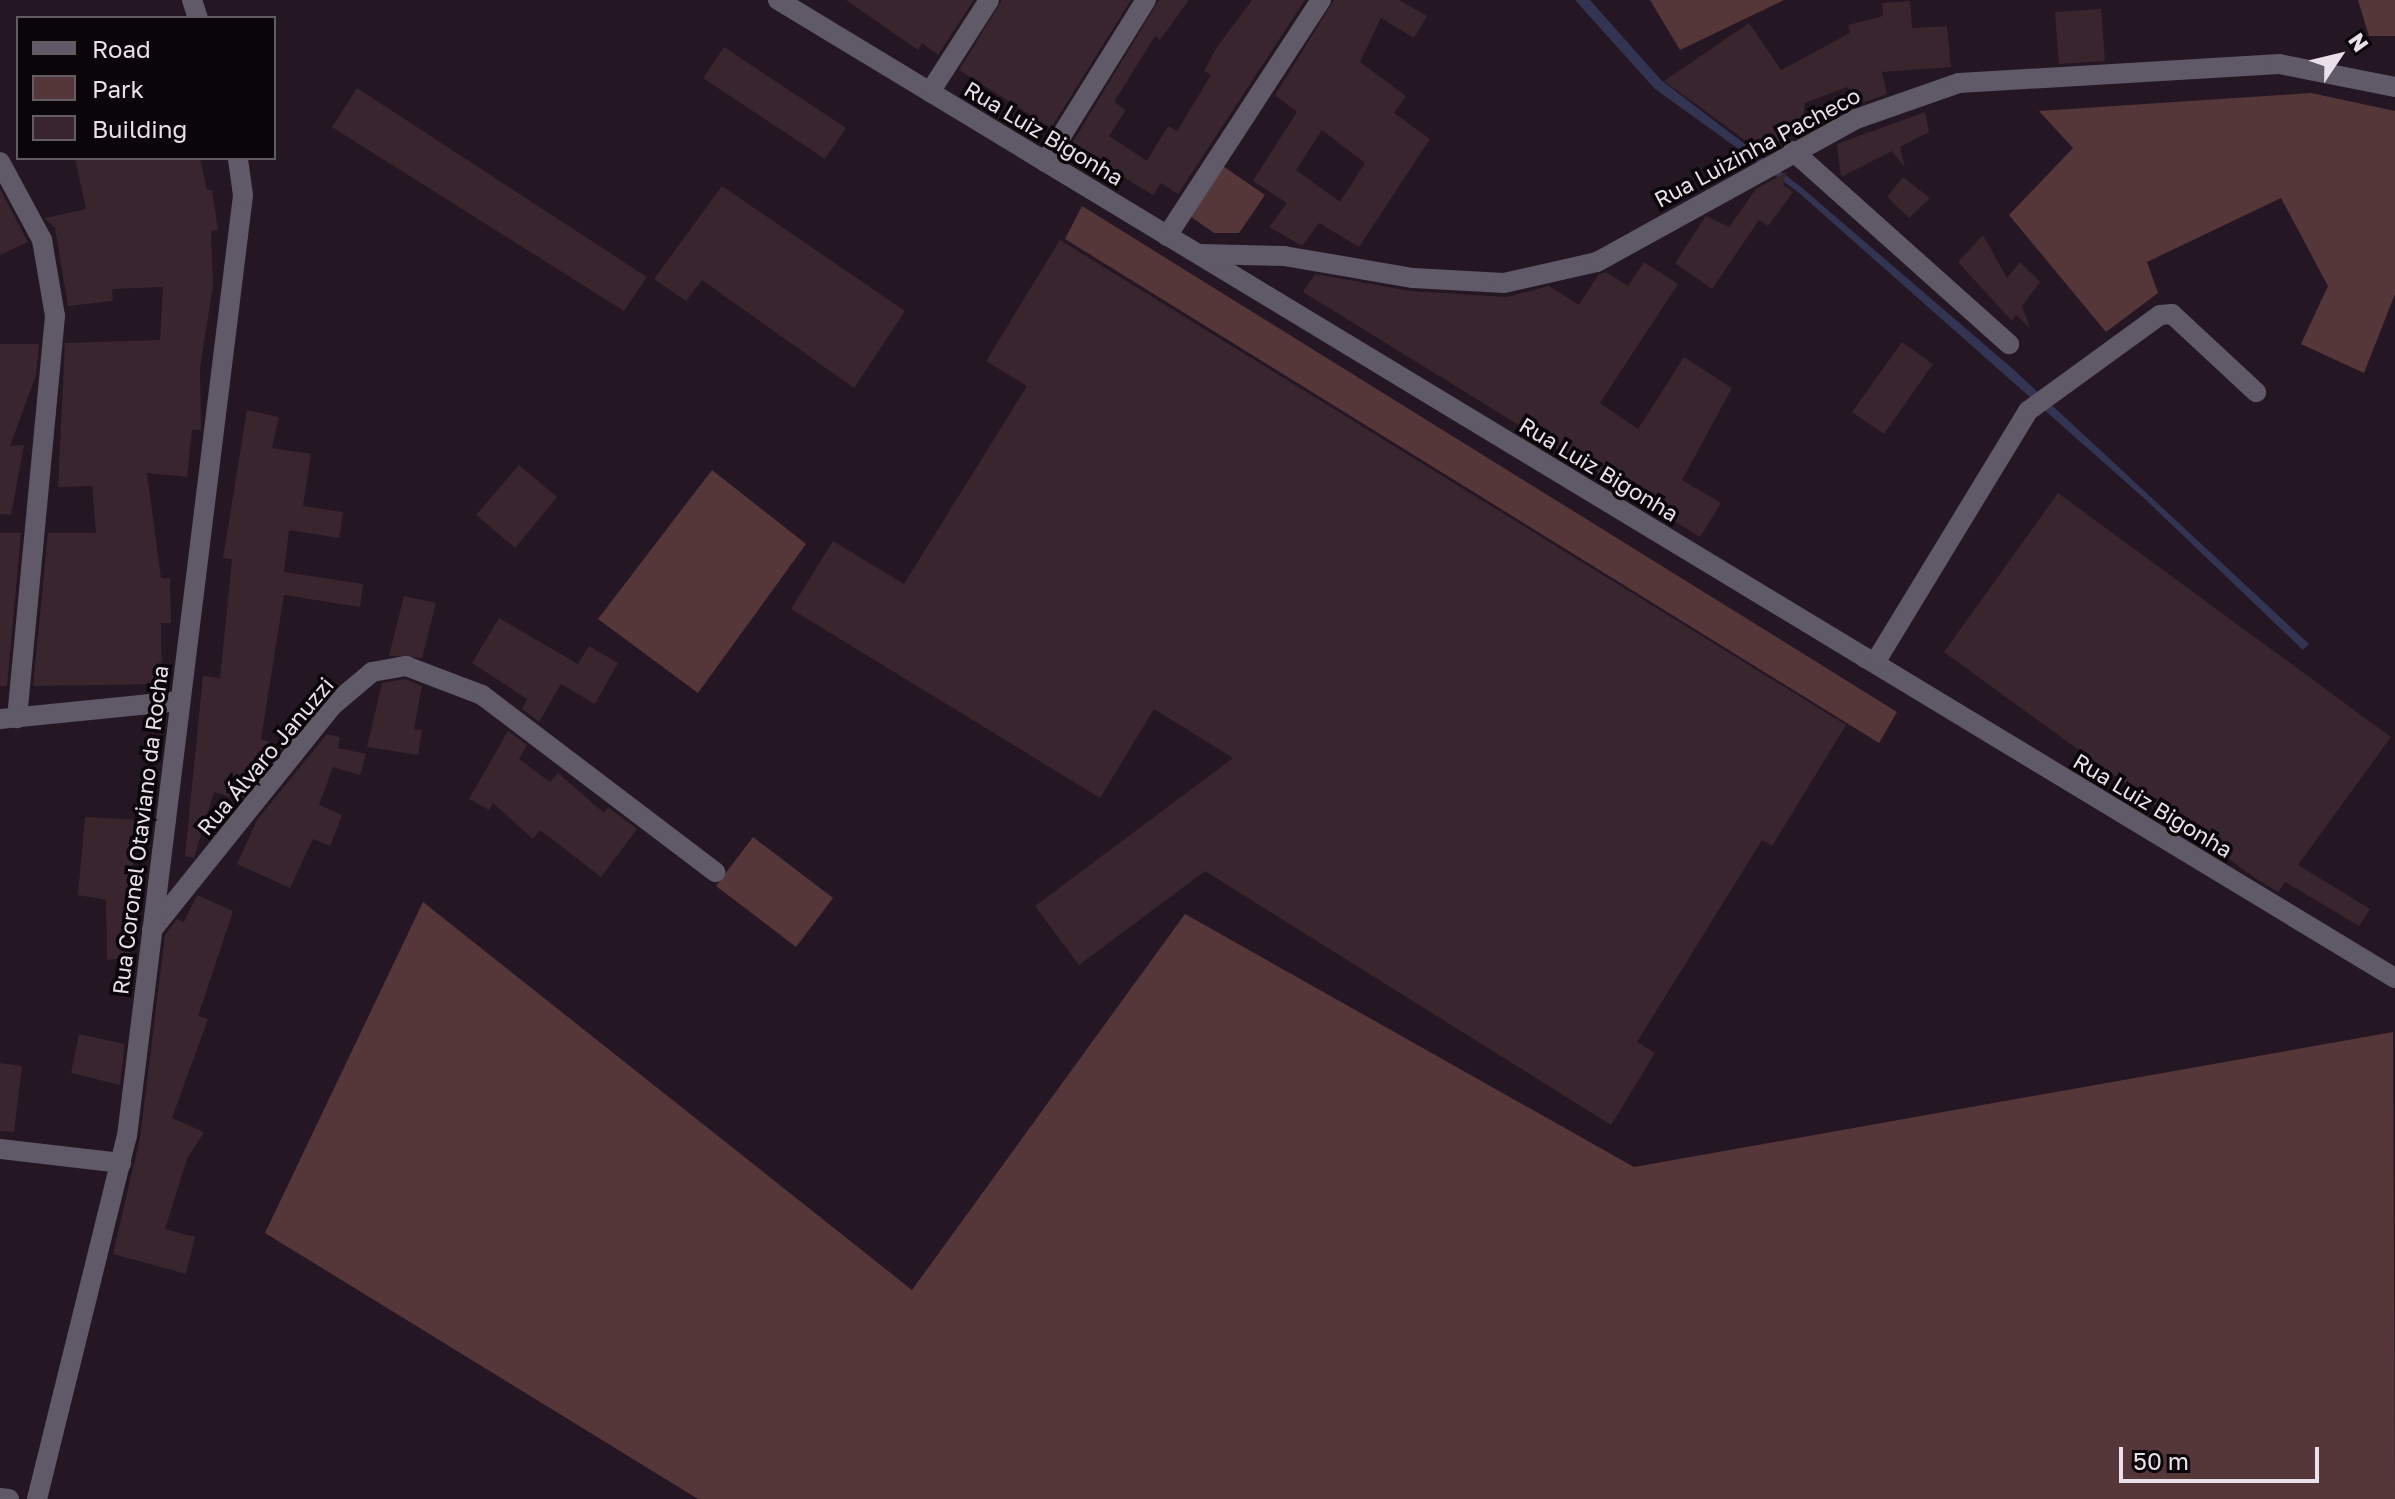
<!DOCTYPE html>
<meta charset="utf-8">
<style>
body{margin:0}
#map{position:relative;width:2395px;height:1499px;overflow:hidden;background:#241623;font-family:"Golos Text",sans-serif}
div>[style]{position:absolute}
.green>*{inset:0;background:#553739}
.water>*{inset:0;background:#333452}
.building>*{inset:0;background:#39252d}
.minor>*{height:20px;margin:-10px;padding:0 10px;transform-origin:10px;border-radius:10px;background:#605967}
span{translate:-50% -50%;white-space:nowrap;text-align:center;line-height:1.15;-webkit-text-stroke:7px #090509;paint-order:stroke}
.street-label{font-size:22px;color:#eae0e9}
.legend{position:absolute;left:16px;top:16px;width:260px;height:144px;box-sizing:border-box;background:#090509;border:2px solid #635d63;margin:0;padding:10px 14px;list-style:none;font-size:24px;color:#eae0e9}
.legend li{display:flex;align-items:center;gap:16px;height:40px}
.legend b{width:40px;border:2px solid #635d63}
.north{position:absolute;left:2299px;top:16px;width:80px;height:80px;-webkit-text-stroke:6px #090509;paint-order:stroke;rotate:55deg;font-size:22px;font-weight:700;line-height:32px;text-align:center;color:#eae0e9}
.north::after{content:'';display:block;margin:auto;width:28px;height:36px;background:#eae0e9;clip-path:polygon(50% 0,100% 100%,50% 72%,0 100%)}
.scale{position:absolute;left:2119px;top:1447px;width:200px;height:36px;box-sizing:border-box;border:4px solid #eae0e9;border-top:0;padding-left:10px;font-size:24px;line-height:28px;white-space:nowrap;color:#eae0e9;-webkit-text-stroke:6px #090509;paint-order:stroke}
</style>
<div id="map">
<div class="green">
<div style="clip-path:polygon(1650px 0,1784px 0,1680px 50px)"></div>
<div style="clip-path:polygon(2358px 0,2395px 0,2395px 36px,2369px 36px)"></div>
<div style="clip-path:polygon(2311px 93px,2395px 111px,2395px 294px,2364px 373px,2301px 344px,2328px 286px,2281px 198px,2147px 262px,2158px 293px,2106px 332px,2009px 215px,2073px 148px,2039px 111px)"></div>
<div style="clip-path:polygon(1220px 164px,1265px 195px,1239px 233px,1214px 233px,1187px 214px)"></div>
<div style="clip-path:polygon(1082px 206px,1897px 712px,1879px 743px,1065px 239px)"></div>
<div style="clip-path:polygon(712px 470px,806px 544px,698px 693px,598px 619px)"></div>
<div style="clip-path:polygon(753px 837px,833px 898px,796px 947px,716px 886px)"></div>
<div style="clip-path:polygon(423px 902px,912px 1290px,1185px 914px,1634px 1167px,2393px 1032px,2395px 1499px,698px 1499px,265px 1233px)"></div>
</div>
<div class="water">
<div style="clip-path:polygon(1575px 0,1590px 0,1661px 80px,1801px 187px,2013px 369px,2309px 644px,2303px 650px,2146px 500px,1798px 192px,1655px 89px)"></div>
</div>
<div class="building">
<div style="clip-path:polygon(846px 0,974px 0,938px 55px,922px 43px,918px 50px)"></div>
<div style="clip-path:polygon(1002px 0,1131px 0,1051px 128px,959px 70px)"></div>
<div style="clip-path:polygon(1159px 0,1189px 0,1160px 40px,1155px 36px,1114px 102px,1126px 110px,1109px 136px,1147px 161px,1168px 126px,1177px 131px,1211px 75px,1204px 71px,1217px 47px,1252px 0,1305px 0,1178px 194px,1161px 183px,1153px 195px,1071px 145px)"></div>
<div style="clip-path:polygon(evenodd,1334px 0,1399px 0,1427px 16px,1414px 38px,1381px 18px,1360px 62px,1406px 96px,1394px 113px,1430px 139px,1359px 247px,1319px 223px,1302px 246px,1269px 227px,1287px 203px,1253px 181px,1297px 112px,1275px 95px,1334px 0,1322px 130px,1365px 163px,1340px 202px,1296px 170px,1322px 130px)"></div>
<div style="clip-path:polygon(1910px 1px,1912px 28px,1947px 26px,1951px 67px,1882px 72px,1887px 94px,1859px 104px,1847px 87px,1805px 103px,1802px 127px,1761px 152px,1664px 81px,1749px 23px,1781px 70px,1850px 33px,1848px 25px,1883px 16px,1882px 3px)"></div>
<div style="clip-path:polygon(2101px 9px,2105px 61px,2059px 64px,2055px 12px)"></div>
<div style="clip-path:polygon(724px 47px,846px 128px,825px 159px,703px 78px)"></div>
<div style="clip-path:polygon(357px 88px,647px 277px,624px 311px,332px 127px)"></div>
<div style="clip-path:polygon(1925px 112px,1929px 132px,1900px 147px,1905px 168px,1892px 151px,1841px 177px,1837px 144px)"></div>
<div style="clip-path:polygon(75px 158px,200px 158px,207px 190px,212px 190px,218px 230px,211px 231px,213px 285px,200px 368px,201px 430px,192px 430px,187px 477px,147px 473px,161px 578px,170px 578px,171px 623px,161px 623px,162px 684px,33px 686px,48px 533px,96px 533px,92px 486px,58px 487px,65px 343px,160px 340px,163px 287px,112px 289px,113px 301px,68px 306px,55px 228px,45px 218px,86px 209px)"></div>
<div style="clip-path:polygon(1787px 172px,1783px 185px,1793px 192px,1768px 226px,1759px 220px,1712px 289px,1675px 263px,1706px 216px,1729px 227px,1756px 189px)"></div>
<div style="clip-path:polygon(1903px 177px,1930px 198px,1909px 218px,1887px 197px)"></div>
<div style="clip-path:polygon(722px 186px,905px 311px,854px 388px,702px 280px,686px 301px,654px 279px)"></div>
<div style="clip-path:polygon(0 189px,28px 242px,0 255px)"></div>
<div style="clip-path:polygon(1983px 235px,2007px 278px,2020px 262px,2040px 282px,2022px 306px,2030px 328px,2016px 315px,2012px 321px,1958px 262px)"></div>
<div style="clip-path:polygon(1060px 240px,1846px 725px,1772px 846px,1762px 840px,1637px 1042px,1655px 1053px,1611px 1125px,1205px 871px,1079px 965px,1035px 906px,1233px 758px,1154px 709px,1100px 798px,791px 609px,833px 541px,904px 584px,1027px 386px,986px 361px)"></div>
<div style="clip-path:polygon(1644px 262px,1678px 284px,1600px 403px,1638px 429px,1684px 357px,1732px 388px,1682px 480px,1721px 503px,1700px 537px,1303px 292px,1315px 274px,1411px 291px,1507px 297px,1549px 286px,1579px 305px,1598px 275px,1606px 272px,1628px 286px)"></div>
<div style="clip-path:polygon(1902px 342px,1933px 364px,1884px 434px,1852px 412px)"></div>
<div style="clip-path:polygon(0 344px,39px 344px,36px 375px,10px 446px,24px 445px,11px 515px,0 514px)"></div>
<div style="clip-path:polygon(247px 410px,279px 417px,272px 448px,311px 454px,303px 506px,343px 512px,339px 538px,289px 530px,284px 572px,363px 584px,360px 607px,284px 595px,261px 739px,283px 747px,240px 800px,214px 792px,194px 858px,185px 856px,203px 676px,220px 678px,232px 559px,223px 558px)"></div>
<div style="clip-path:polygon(519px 465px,557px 497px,515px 548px,476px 515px)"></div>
<div style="clip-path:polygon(2058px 493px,2391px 737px,2298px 865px,2370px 909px,2359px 926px,2285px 882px,2278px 892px,2255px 878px,1944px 652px)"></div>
<div style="clip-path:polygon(0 533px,21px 533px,7px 686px,0 686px)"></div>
<div style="clip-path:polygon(404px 596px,436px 603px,422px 658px,389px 656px)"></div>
<div style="clip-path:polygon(499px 618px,578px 664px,589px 646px,618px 663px,595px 704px,561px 684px,539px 722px,522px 709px,527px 699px,472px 663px)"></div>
<div style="clip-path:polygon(405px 679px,422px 686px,414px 729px,422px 730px,418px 755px,367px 747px,382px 683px)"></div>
<div style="clip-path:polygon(508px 731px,527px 745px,519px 759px,550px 782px,558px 773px,604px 813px,608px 807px,637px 829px,601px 877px,540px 830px,533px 839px,493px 803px,489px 810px,469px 799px)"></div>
<div style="clip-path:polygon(327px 734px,340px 737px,338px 748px,366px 754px,360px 775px,333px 767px,319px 805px,342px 815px,330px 846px,313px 839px,290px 888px,237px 864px,257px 820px)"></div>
<div style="clip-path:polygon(85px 817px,140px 820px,124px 919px,130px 918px,130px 957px,107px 960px,106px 900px,78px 895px)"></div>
<div style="clip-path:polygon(197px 895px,233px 911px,198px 1016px,208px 1019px,172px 1118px,204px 1132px,187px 1159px,165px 1229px,195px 1237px,186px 1274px,113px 1254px,140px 1138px,165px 935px,177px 919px,184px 922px)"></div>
<div style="clip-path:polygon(79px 1034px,125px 1044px,120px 1085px,71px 1073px)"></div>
<div style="clip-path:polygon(0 1063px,22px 1066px,14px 1132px,0 1131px)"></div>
</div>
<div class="minor">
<div style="left:192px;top:0;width:19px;rotate:72deg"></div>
<div style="left:778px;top:0;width:1890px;rotate:31.17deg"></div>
<div style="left:930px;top:92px;width:109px;rotate:-57.3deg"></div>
<div style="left:1793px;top:151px;width:290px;rotate:41.8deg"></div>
<div style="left:0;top:162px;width:89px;rotate:61.7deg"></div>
<div style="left:42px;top:240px;width:77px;rotate:80.3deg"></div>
<div style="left:55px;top:316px;width:404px;rotate:95.4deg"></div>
<div style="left:1045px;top:162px;width:191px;rotate:-58.1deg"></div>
<div style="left:1167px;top:236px;width:282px;rotate:-56.9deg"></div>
<div style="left:1201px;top:254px;width:83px;rotate:1.4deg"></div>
<div style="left:1284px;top:256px;width:131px;rotate:9.7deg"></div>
<div style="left:1413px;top:278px;width:91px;rotate:3.1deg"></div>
<div style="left:1504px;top:283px;width:95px;rotate:-12.7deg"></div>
<div style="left:1597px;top:262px;width:296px;rotate:-28.9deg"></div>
<div style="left:1856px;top:119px;width:109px;rotate:-19.3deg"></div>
<div style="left:1959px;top:83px;width:321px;rotate:-3.4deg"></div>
<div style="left:2279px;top:64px;width:118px;rotate:11.2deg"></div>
<div style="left:1865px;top:658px;width:11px;rotate:15deg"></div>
<div style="left:1876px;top:661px;width:293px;rotate:-58.7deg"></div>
<div style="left:2028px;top:411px;width:163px;rotate:-36deg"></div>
<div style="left:2160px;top:315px;width:12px;rotate:-5deg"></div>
<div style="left:2172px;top:314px;width:115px;rotate:42.9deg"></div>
<div style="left:0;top:719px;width:181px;rotate:-5.7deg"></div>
<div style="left:152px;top:930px;width:289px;rotate:-51.2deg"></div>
<div style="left:333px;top:705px;width:51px;rotate:-40.2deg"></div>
<div style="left:372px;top:672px;width:35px;rotate:-10deg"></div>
<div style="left:406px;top:666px;width:81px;rotate:20.9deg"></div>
<div style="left:482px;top:695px;width:293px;rotate:37.2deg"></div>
<div style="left:0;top:1149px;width:122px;rotate:6.6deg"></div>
<div style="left:0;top:1498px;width:9px;rotate:6deg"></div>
<div style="left:37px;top:1499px;width:374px;rotate:-76.1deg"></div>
<div style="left:127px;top:1136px;width:948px;rotate:-82.97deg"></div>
<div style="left:243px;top:195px;width:37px;rotate:-98deg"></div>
</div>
<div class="street-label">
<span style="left:1044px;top:133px;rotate:31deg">Rua Luiz Bigonha</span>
<span style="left:1757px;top:147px;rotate:-28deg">Rua Luizinha Pacheco</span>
<span style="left:1599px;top:469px;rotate:31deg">Rua Luiz Bigonha</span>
<span style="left:265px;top:756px;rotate:-50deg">Rua Álvaro Januzzi</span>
<span style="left:2153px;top:805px;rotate:31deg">Rua Luiz Bigonha</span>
<span style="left:140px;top:830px;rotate:-83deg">Rua Coronel Otaviano da Rocha</span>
</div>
<ul class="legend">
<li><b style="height:10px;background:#605967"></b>Road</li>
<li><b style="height:22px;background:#553739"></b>Park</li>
<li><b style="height:22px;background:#39252d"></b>Building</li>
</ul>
<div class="north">N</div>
<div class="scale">50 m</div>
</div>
